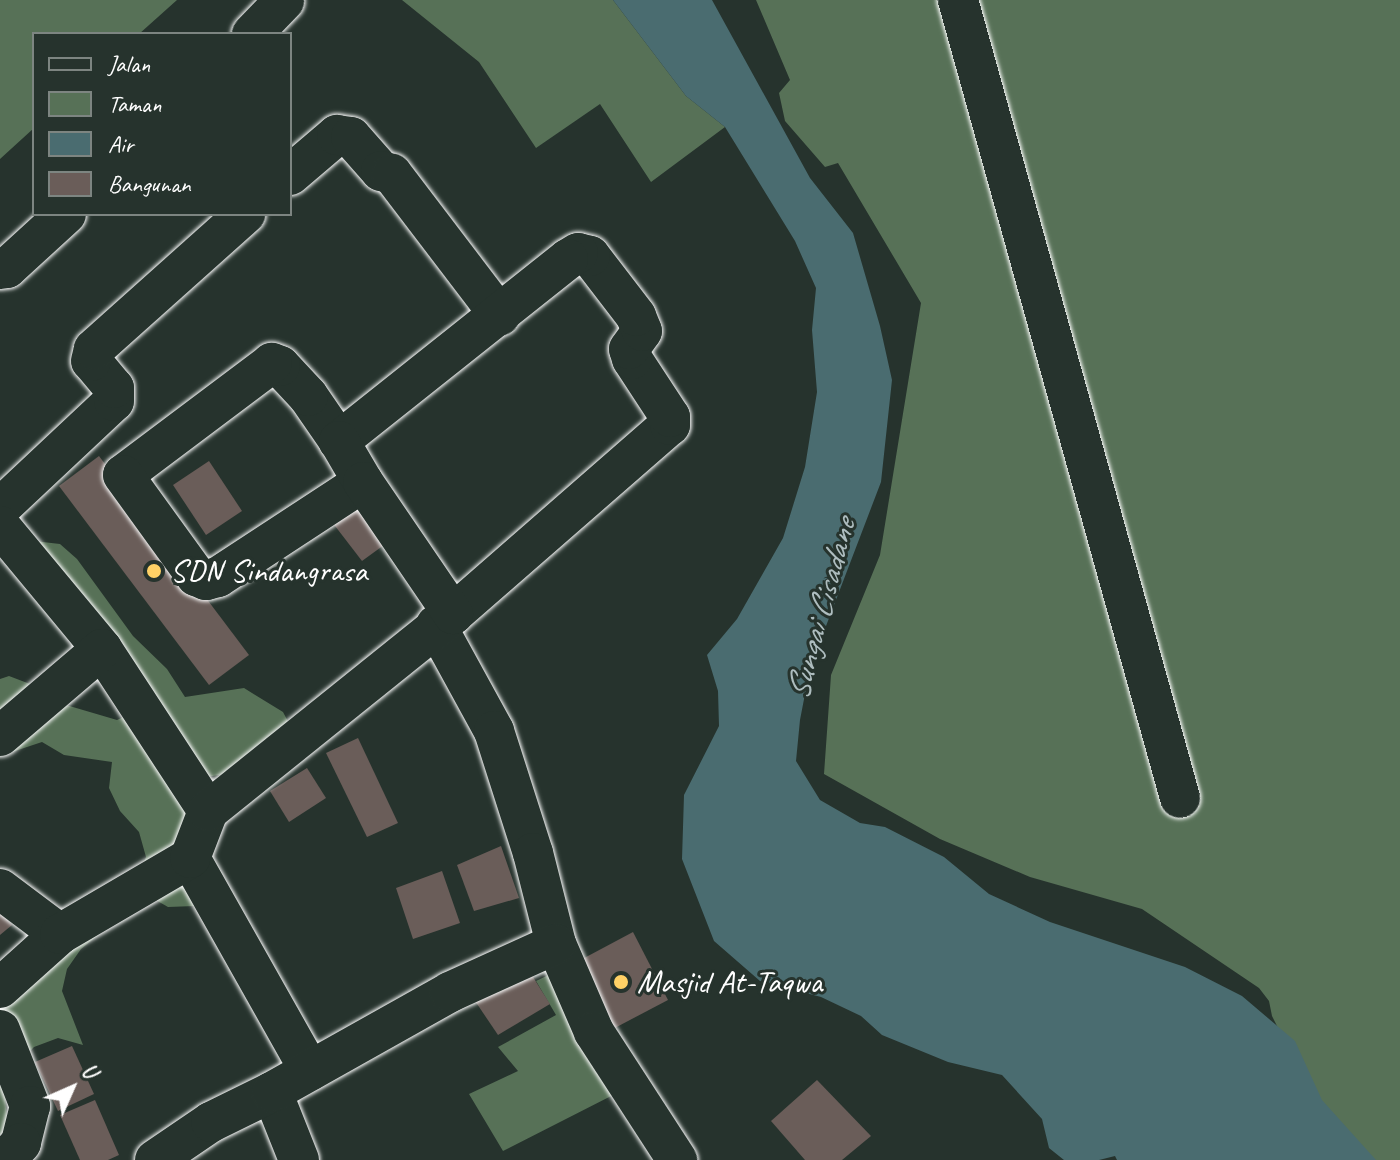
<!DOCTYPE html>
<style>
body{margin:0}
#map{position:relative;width:1400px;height:1160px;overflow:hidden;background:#26332d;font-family:Caveat,sans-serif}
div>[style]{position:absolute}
.green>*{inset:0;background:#577157}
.water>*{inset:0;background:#4a6c70}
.building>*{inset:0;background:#6a5d59}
.roads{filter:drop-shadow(0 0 2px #fff) drop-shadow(0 0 2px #fff)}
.minor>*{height:40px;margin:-20px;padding:0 20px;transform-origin:20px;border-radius:20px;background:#26332d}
.dots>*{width:22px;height:22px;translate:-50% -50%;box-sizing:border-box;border:4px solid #26332d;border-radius:50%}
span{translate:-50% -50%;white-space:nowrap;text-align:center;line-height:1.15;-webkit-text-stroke:6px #26332d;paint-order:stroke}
.poi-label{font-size:32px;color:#fff}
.left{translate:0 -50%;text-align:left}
.water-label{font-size:34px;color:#aebdbf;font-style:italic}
.legend{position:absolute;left:32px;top:32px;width:260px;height:184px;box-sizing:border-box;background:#26332d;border:2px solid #7d8581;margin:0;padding:10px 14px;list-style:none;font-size:24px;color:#fff}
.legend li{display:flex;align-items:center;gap:16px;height:40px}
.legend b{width:40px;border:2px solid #7d8581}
.north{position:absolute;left:32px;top:1048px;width:80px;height:80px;-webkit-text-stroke:6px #26332d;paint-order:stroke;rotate:45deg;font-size:22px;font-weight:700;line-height:32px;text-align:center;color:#fff}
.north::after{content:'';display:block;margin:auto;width:28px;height:36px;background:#fff;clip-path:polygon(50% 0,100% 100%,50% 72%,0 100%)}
</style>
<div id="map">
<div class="green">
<div style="clip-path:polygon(0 0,177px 0,139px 34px,34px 34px,34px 128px,0 159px)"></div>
<div style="clip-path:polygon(402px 0,613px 0,686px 96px,725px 127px,651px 182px,600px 104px,536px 148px,479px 62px)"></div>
<div style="clip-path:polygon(756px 0,1400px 0,1400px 1160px,1361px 1160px,1306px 1084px,1272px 1016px,1269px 1001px,1259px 988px,1142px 909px,1030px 877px,940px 839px,824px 774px,831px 675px,880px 555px,921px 303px,838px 163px,825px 167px,785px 121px,779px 93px,790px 80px)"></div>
<div style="clip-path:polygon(34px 541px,60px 544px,77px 559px,133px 636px,167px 669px,185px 697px,244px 688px,283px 712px,294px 733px,257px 769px,206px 777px,195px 906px,168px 907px,147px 895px,81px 949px,67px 969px,62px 991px,83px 1045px,58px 1038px,34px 1047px,3px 1080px,8px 1127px,0 1135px,0 993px,136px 881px,146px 857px,139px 832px,120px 811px,109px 788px,112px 762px,64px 755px,42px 742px,0 756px,0 679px,9px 676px,30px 684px,49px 700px,117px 720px,141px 709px)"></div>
<div style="clip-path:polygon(555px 972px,617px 1093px,503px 1151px,469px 1094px,518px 1071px,498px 1047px,556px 1015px,536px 981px)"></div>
</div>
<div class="water">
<div style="clip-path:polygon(613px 0,712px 0,810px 178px,853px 233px,880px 326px,892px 380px,881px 482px,810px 668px,800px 720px,796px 761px,820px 800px,860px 823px,885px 827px,944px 857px,989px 894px,1050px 922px,1185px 967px,1242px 996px,1295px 1041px,1322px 1100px,1376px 1160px,1117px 1160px,1115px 1156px,1099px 1160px,1064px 1160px,1049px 1148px,1042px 1119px,1002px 1075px,948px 1062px,882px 1035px,861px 1016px,821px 997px,760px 981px,714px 941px,682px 859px,684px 795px,719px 726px,718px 691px,707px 655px,737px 619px,783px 538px,805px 467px,817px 392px,812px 330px,816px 288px,795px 241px,725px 127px,686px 96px)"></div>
</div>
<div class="building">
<div style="clip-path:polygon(99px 456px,249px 655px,209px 685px,59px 486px)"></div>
<div style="clip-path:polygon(209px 461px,242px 511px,206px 535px,173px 485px)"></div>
<div style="clip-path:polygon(364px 497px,395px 537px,362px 561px,332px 522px)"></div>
<div style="clip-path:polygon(358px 738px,398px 823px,367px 837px,326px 753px)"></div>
<div style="clip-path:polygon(307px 768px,326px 798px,289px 822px,270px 791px)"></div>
<div style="clip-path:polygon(501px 846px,519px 898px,474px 911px,457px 865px)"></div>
<div style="clip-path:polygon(442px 871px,460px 923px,413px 939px,396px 888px)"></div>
<div style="clip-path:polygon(0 911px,12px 925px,0 935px)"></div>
<div style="clip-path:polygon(633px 932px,668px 1000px,609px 1031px,573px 964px)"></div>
<div style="clip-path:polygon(528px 969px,550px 1004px,498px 1035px,471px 995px)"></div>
<div style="clip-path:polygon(72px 1046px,94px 1094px,58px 1111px,35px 1062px)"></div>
<div style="clip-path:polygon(817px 1080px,871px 1136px,842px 1160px,805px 1160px,771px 1121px)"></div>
<div style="clip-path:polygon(95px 1100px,119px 1155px,108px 1160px,80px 1160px,60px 1115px)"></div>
</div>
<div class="roads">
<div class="minor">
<div style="left:958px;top:0;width:828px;rotate:74.45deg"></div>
<div style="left:252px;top:34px;width:46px;rotate:-45.9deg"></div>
<div style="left:290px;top:175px;width:62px;rotate:-40.4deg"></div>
<div style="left:337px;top:135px;width:14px;rotate:8deg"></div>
<div style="left:351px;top:137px;width:45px;rotate:48.6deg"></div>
<div style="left:381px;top:171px;width:11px;rotate:15deg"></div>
<div style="left:392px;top:174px;width:178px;rotate:52.7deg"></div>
<div style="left:0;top:269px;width:7px;rotate:-8deg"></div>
<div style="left:7px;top:268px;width:80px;rotate:-42.5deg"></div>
<div style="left:339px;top:441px;width:55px;rotate:-124.6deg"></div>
<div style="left:308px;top:396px;width:41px;rotate:-133deg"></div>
<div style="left:280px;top:366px;width:9px;rotate:-159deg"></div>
<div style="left:272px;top:363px;width:186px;rotate:143.1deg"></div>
<div style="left:123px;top:475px;width:125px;rotate:54.1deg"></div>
<div style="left:196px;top:576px;width:11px;rotate:22deg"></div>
<div style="left:206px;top:580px;width:12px;rotate:-14deg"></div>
<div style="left:218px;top:577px;width:173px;rotate:-33.2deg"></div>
<div style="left:0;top:508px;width:156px;rotate:-43.2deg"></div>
<div style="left:114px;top:401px;width:13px;rotate:-90deg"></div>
<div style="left:114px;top:388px;width:35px;rotate:-130deg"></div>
<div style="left:91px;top:361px;width:12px;rotate:-76deg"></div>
<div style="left:94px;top:349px;width:203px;rotate:-41.8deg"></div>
<div style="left:0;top:526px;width:160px;rotate:50.3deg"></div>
<div style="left:102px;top:649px;width:194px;rotate:56.8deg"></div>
<div style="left:436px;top:625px;width:121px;rotate:61.3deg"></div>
<div style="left:494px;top:731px;width:128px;rotate:72.3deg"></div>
<div style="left:533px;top:853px;width:94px;rotate:75.8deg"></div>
<div style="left:556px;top:944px;width:96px;rotate:66.6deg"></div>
<div style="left:594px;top:1032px;width:153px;rotate:57deg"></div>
<div style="left:0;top:736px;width:134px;rotate:-40.5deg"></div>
<div style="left:190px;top:858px;width:244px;rotate:60.6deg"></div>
<div style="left:0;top:889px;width:75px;rotate:36.9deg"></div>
<div style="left:0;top:988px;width:81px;rotate:-42deg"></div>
<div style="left:60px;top:934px;width:151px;rotate:-30.3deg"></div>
<div style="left:190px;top:858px;width:50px;rotate:-69deg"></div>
<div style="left:208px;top:811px;width:314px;rotate:-38.8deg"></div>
<div style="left:453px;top:614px;width:288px;rotate:-41.1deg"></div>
<div style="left:670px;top:425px;width:8px;rotate:-90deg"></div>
<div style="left:670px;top:417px;width:69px;rotate:-123.2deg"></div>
<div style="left:632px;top:359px;width:10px;rotate:-107deg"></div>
<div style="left:629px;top:349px;width:22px;rotate:-54deg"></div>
<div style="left:642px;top:331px;width:16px;rotate:-112deg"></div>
<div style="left:636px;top:316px;width:76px;rotate:-127.5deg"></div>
<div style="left:590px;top:256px;width:12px;rotate:-166deg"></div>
<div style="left:578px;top:253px;width:12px;rotate:149deg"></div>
<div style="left:568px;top:259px;width:293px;rotate:141.5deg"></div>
<div style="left:339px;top:441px;width:48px;rotate:59.7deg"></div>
<div style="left:363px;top:482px;width:160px;rotate:55.7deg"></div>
<div style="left:0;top:1030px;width:82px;rotate:68.5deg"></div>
<div style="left:30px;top:1106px;width:38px;rotate:104deg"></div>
<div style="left:21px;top:1143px;width:23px;rotate:133deg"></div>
<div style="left:272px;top:1092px;width:73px;rotate:68.3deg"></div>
<div style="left:155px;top:1160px;width:68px;rotate:-34.2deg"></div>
<div style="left:211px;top:1122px;width:68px;rotate:-26.2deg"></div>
<div style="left:272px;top:1092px;width:204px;rotate:-29.3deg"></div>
<div style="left:450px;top:992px;width:116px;rotate:-24.4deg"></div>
</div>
</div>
<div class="dots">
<div style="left:154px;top:571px;background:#ffd166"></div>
<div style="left:621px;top:982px;background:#ffd166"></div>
</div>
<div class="poi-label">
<span class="left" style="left:170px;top:571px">SDN Sindangrasa</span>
<span class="left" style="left:637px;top:982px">Masjid At-Taqwa</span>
</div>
<div class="water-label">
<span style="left:820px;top:609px;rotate:-75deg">Sungai Cisadane</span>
</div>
<ul class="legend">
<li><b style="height:10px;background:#26332d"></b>Jalan</li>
<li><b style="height:22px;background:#577157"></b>Taman</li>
<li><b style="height:22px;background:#4a6c70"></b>Air</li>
<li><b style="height:22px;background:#6a5d59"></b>Bangunan</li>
</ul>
<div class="north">U</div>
</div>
